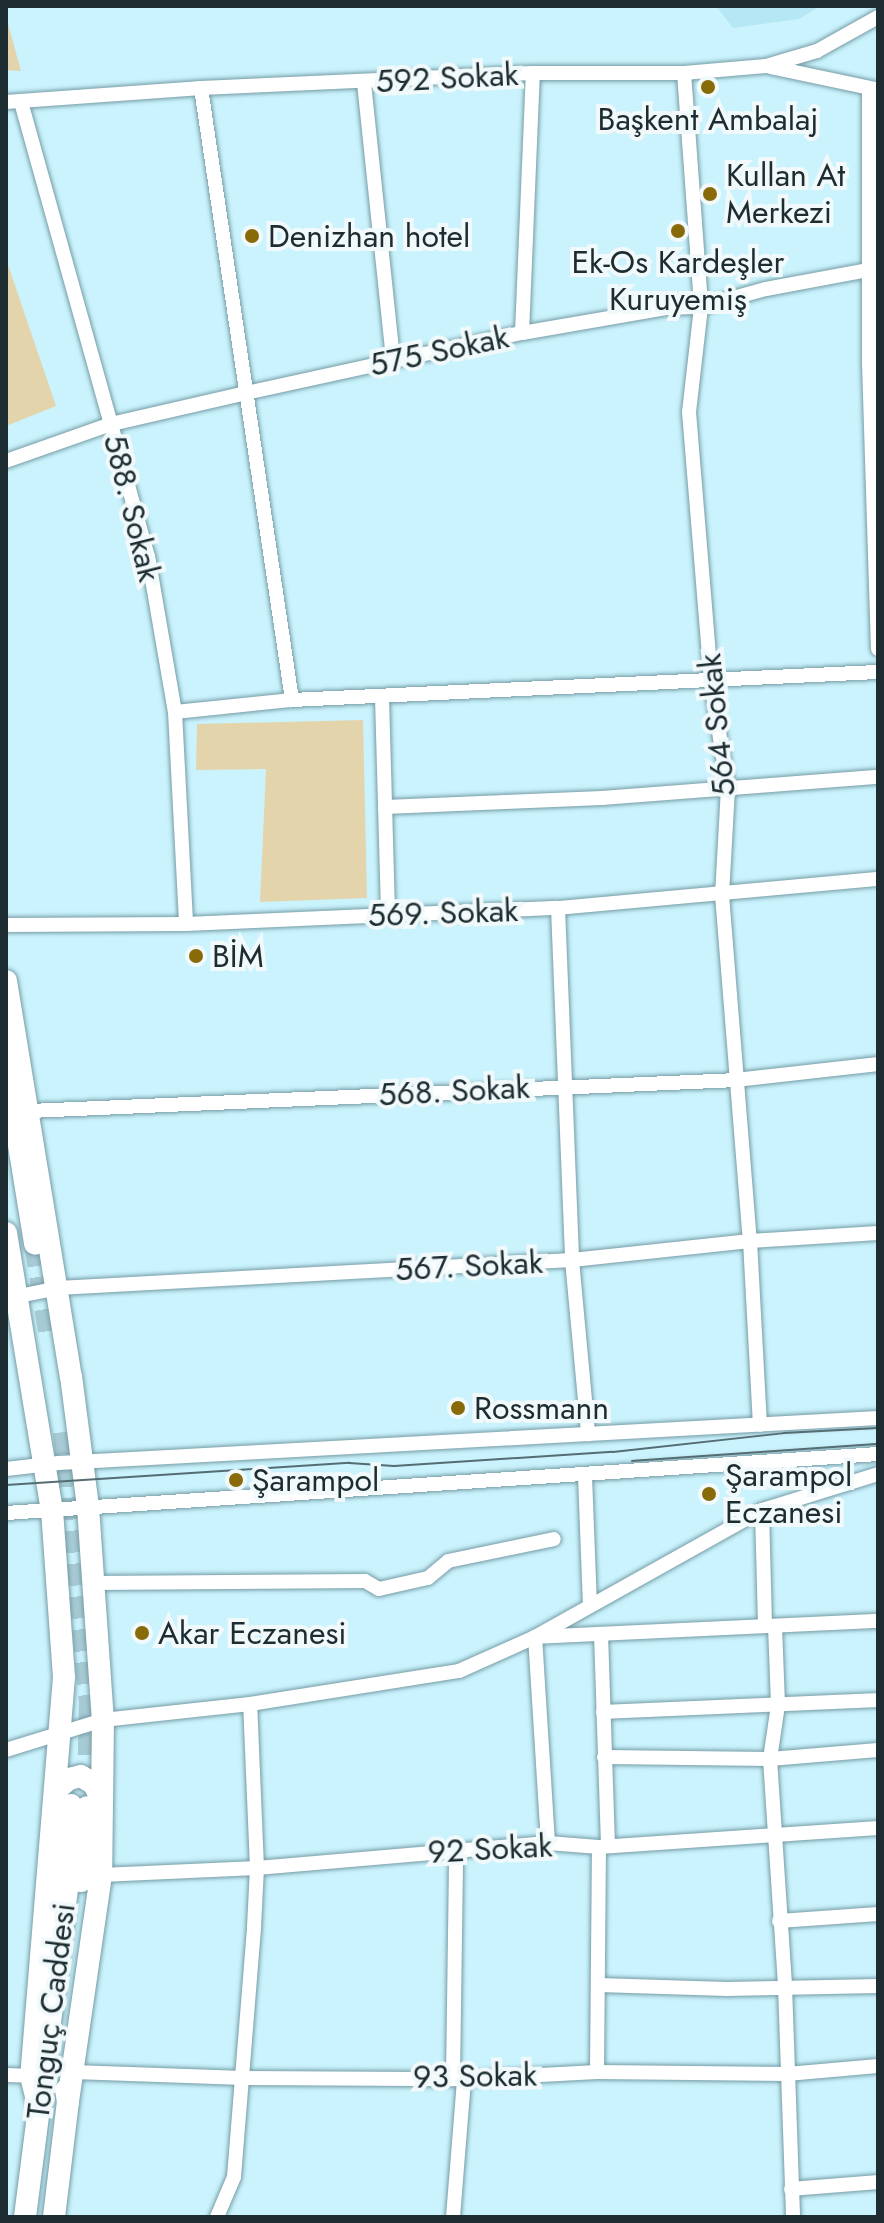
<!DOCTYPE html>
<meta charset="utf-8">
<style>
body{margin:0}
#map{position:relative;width:884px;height:2223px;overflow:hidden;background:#caf3fd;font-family:Jost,sans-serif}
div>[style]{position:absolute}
.built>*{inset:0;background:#b5e7f5}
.green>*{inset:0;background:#e4d4ac}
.primary-tunnel>*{height:22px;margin-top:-11px;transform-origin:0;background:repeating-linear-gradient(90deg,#a7cbd4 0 22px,transparent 0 33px)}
.roads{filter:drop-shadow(0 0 2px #769ca6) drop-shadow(0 0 2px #769ca6)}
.street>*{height:14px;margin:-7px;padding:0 7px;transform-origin:7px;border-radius:7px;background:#fff}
.primary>*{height:22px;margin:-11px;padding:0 11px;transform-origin:11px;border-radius:11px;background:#fff}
.tram>*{height:2px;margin:-1px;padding:0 1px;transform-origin:1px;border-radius:1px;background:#546c72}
.dots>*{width:22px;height:22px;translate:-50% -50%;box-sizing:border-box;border:4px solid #f1f9fb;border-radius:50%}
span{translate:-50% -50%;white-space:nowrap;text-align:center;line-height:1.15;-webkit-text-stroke:8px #f1f9fb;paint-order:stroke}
.street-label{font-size:32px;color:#1c2c30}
.poi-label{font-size:32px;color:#1c2c30}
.left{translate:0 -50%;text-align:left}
.frame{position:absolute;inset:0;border:8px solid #1c2c30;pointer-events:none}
</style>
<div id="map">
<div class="built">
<div style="clip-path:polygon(716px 6px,820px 6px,799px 19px,733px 28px)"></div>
</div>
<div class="green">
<div style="clip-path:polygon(6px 16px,21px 71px,6px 70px)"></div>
<div style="clip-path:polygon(6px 259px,56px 406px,6px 426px)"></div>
<div style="clip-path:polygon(363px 720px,367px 898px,260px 902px,266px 769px,196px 770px,197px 724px)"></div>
</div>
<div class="primary-tunnel">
<div style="left:35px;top:1244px;width:94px;rotate:80.8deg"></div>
<div style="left:64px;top:1432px;width:269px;rotate:84.5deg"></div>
<div style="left:90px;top:1700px;width:98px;rotate:91.2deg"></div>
</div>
<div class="roads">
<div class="street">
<div style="left:771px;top:67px;width:106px;rotate:11.9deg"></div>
<div style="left:684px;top:73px;width:235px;rotate:85.8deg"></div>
<div style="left:701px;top:307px;width:106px;rotate:96.5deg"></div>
<div style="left:689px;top:412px;width:271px;rotate:85.3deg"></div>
<div style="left:711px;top:682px;width:107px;rotate:80.9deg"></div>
<div style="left:728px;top:788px;width:107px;rotate:93.2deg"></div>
<div style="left:722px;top:895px;width:347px;rotate:85.4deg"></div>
<div style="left:750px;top:1241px;width:184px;rotate:86.9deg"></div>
<div style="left:364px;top:83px;width:280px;rotate:84deg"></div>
<div style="left:201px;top:88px;width:619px;rotate:81.54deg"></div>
<div style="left:869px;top:89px;width:274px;rotate:90deg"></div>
<div style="left:869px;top:363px;width:286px;rotate:88.2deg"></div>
<div style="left:6px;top:102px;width:196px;rotate:-4.1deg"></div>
<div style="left:201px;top:88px;width:332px;rotate:-2.6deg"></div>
<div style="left:533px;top:73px;width:151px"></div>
<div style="left:684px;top:73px;width:82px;rotate:-4.9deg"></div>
<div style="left:766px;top:66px;width:53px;rotate:-16.4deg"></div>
<div style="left:817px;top:51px;width:70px;rotate:-29.1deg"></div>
<div style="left:21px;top:102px;width:471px;rotate:74.4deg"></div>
<div style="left:148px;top:556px;width:158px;rotate:80.2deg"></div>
<div style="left:175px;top:712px;width:212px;rotate:87deg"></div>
<div style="left:522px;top:333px;width:260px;rotate:-87.6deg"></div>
<div style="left:6px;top:461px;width:111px;rotate:-19.4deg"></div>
<div style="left:111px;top:424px;width:139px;rotate:-12.9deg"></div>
<div style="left:246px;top:393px;width:282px;rotate:-12.3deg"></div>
<div style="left:522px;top:333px;width:146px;rotate:-9.8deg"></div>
<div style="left:666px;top:308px;width:35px;rotate:-2deg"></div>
<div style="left:701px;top:307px;width:67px;rotate:-15.5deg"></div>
<div style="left:766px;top:289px;width:114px;rotate:-10.6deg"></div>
<div style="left:382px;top:697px;width:218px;rotate:88.4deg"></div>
<div style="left:175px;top:712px;width:118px;rotate:-5.9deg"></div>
<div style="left:292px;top:700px;width:587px;rotate:-2.74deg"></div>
<div style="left:385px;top:807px;width:217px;rotate:-2.4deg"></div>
<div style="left:602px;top:798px;width:277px;rotate:-4.4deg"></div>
<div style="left:558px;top:908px;width:352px;rotate:87.7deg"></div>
<div style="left:572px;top:1260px;width:175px;rotate:84.7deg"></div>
<div style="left:6px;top:925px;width:180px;rotate:-0.3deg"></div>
<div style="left:186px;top:924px;width:372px;rotate:-2.5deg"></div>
<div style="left:558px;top:908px;width:321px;rotate:-5.2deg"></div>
<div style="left:30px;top:1111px;width:707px;rotate:-2.51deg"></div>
<div style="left:736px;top:1080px;width:143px;rotate:-6.4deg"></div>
<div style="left:9px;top:1298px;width:50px;rotate:-11.5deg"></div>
<div style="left:58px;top:1288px;width:515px;rotate:-3.12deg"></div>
<div style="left:572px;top:1260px;width:179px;rotate:-6.1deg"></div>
<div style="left:750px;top:1241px;width:128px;rotate:-3.6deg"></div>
<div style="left:6px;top:1469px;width:53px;rotate:-6.5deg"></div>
<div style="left:59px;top:1463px;width:820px;rotate:-3.14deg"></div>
<div style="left:585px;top:1476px;width:130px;rotate:87.8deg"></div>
<div style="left:762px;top:1510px;width:116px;rotate:88.5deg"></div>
<div style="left:6px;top:1513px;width:874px;rotate:-3.87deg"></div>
<div style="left:94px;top:1583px;width:271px;rotate:-0.4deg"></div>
<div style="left:365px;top:1581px;width:16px;rotate:30deg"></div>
<div style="left:379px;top:1589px;width:50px;rotate:-12.7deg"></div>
<div style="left:428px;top:1578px;width:26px;rotate:-40deg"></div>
<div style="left:448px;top:1561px;width:108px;rotate:-11.7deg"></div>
<div style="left:775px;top:1626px;width:79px;rotate:87.8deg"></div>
<div style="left:778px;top:1705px;width:55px;rotate:98.4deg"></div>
<div style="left:770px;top:1759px;width:227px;rotate:86.2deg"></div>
<div style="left:785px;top:1986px;width:231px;rotate:88deg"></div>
<div style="left:601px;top:1634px;width:211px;rotate:88.1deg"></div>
<div style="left:603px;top:1712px;width:275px;rotate:-2.5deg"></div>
<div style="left:6px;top:1750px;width:102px;rotate:-17.2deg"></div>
<div style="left:103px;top:1720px;width:148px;rotate:-6.2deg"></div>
<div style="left:250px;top:1704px;width:212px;rotate:-9deg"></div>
<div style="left:459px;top:1671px;width:83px;rotate:-24.1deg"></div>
<div style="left:535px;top:1637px;width:260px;rotate:-29.2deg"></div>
<div style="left:762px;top:1510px;width:121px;rotate:-17.2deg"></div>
<div style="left:604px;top:1757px;width:166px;rotate:0.7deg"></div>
<div style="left:770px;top:1759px;width:108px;rotate:-4.8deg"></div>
<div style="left:548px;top:1843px;width:206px;rotate:-93.6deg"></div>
<div style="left:535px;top:1637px;width:343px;rotate:-2.7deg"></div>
<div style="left:101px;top:1875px;width:156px;rotate:-2.6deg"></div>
<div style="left:257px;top:1868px;width:292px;rotate:-4.9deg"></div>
<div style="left:548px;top:1843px;width:51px;rotate:4.5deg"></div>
<div style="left:599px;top:1847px;width:280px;rotate:-3.9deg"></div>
<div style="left:779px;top:1921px;width:99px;rotate:-4deg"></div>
<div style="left:598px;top:1985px;width:129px;rotate:1.8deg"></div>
<div style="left:727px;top:1989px;width:151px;rotate:-1.1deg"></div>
<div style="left:73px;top:2072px;width:171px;rotate:2deg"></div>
<div style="left:244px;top:2078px;width:220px;rotate:0.3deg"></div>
<div style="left:464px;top:2079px;width:133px;rotate:-3deg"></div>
<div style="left:597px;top:2072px;width:190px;rotate:0.6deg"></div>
<div style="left:787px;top:2074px;width:91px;rotate:-5deg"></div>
<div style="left:597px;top:2072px;width:225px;rotate:-89.5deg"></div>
<div style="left:6px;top:2075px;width:25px;rotate:2deg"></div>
<div style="left:453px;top:2078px;width:228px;rotate:-89.2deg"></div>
<div style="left:791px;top:2189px;width:87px;rotate:-4.6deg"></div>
<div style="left:217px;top:2217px;width:43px;rotate:-67deg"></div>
<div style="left:234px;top:2177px;width:251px;rotate:-85.4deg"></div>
<div style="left:254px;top:1927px;width:59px;rotate:-87.1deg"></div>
<div style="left:257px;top:1868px;width:164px;rotate:-92.4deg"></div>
<div style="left:453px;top:2217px;width:138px;rotate:-85.4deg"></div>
</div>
<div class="primary">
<div style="left:6px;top:981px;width:400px;rotate:80.7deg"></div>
<div style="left:71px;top:1376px;width:132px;rotate:82.6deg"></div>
<div style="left:88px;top:1507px;width:214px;rotate:86deg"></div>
<div style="left:103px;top:1720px;width:155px;rotate:90.7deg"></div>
<div style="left:101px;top:1875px;width:229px;rotate:98.3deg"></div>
<div style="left:6px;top:1066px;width:180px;rotate:80.7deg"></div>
<div style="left:6px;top:1233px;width:281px;rotate:80.6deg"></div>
<div style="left:52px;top:1510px;width:167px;rotate:85.9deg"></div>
<div style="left:64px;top:1677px;width:400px;rotate:94.7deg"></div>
<div style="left:31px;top:2076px;width:34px;rotate:76deg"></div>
<div style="left:55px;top:1791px;width:18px;rotate:-41deg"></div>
<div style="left:69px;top:1779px;width:12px;rotate:-14deg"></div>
<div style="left:81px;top:1776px;width:15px;rotate:32deg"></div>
<div style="left:94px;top:1784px;width:19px;rotate:65deg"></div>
<div style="left:81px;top:1881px;width:74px;rotate:-85.4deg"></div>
<div style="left:25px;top:2217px;width:333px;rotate:-82.7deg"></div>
<div style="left:67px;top:1887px;width:82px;rotate:-87.2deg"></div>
<div style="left:54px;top:2217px;width:116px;rotate:-83.1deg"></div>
<div style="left:68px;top:2102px;width:12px;rotate:-99deg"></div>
</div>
</div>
<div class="tram">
<div style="left:632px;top:1461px;width:247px;rotate:-4deg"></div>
<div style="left:6px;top:1485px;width:344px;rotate:-3.7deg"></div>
<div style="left:349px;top:1463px;width:45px;rotate:3.8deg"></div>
<div style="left:394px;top:1466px;width:219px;rotate:-3.7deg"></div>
<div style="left:613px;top:1452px;width:172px;rotate:-6.3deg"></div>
<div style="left:784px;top:1433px;width:94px;rotate:-3deg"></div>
</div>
<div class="dots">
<div style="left:708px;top:87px;background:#886a08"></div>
<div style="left:710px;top:194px;background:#886a08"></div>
<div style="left:678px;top:231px;background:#886a08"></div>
<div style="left:252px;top:236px;background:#886a08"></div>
<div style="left:196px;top:956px;background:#886a08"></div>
<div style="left:458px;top:1408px;background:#886a08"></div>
<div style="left:236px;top:1480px;background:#886a08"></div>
<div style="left:709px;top:1494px;background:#886a08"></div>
<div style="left:142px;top:1633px;background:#886a08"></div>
</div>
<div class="street-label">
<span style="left:447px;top:78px;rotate:-3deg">592 Sokak</span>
<span style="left:439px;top:351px;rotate:-12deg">575 Sokak</span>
<span style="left:132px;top:508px;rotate:76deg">588. Sokak</span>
<span style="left:717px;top:725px;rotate:-96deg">564 Sokak</span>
<span style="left:443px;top:913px;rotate:-2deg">569. Sokak</span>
<span style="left:454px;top:1091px;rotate:-3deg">568. Sokak</span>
<span style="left:469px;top:1266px;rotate:-3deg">567. Sokak</span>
<span style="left:490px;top:1849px;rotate:-3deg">92 Sokak</span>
<span style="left:51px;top:2011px;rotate:-83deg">Tonguç Caddesi</span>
<span style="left:475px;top:2076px;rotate:-1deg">93 Sokak</span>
</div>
<div class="poi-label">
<span style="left:708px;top:119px">Başkent Ambalaj</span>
<span class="left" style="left:726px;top:194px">Kullan At<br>Merkezi</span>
<span class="left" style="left:268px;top:236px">Denizhan hotel</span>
<span style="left:678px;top:281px">Ek-Os Kardeşler<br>Kuruyemiş</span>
<span class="left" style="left:212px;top:956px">BİM</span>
<span class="left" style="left:474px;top:1408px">Rossmann</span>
<span class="left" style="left:725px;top:1494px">Şarampol<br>Eczanesi</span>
<span class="left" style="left:252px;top:1480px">Şarampol</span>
<span class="left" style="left:158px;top:1633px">Akar Eczanesi</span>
</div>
<div class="frame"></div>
</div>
